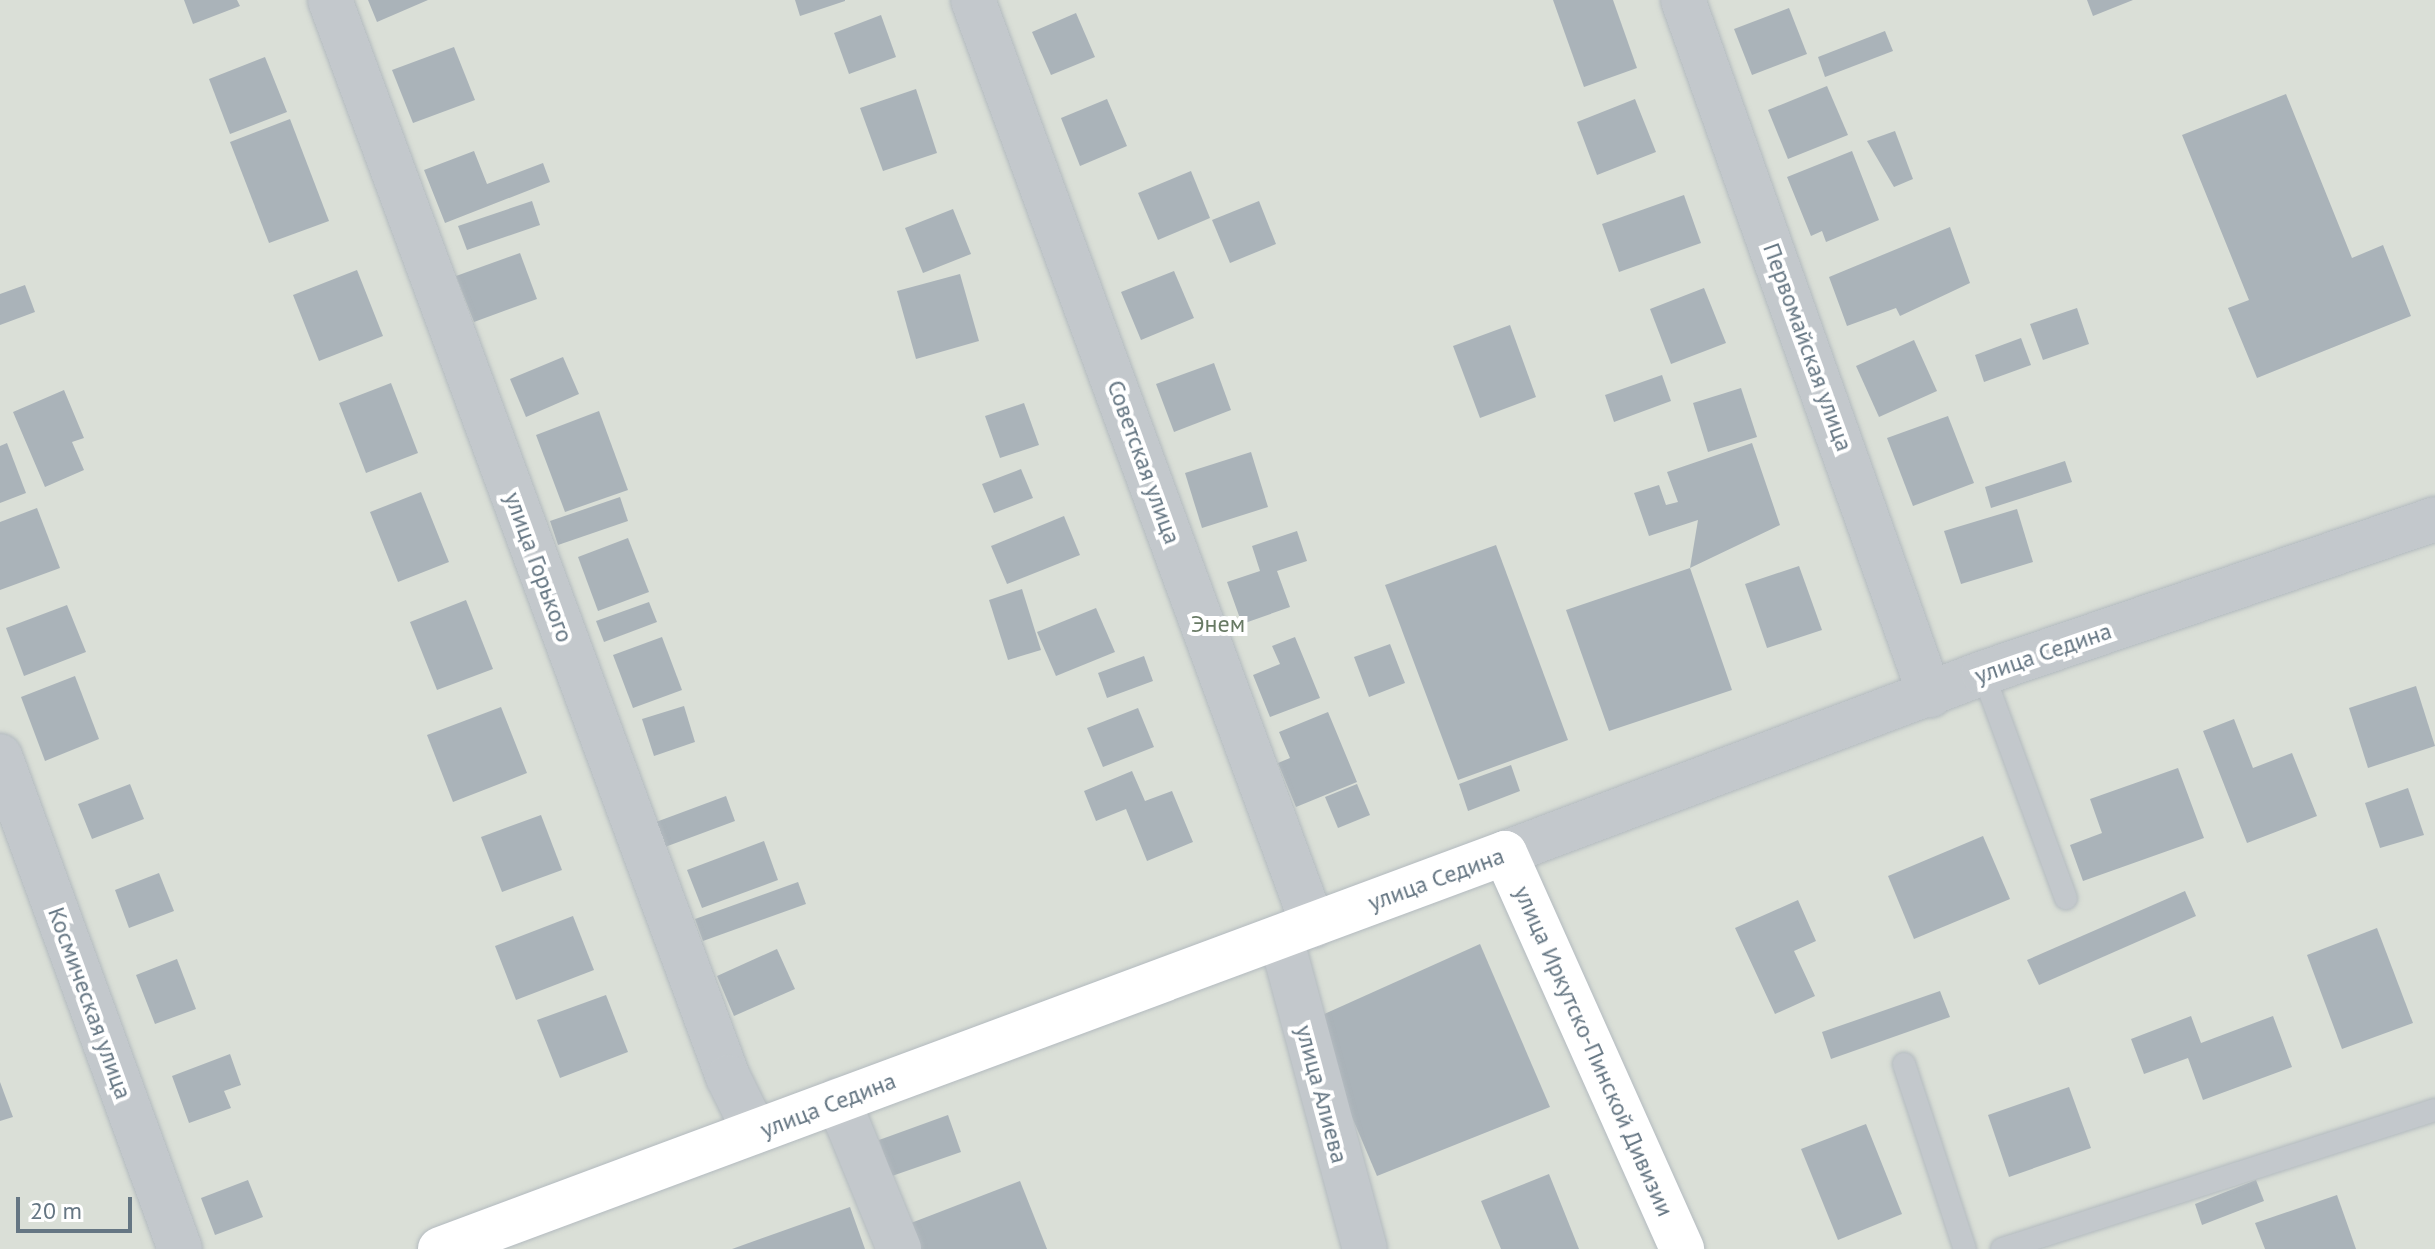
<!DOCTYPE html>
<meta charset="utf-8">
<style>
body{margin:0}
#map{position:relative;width:2435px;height:1249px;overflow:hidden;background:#fafaf8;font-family:"PT Sans",sans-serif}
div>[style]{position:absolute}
.green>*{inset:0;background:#dadfd7}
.building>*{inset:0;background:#aab3b9}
.roads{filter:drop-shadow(0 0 2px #b3babf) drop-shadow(0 0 2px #b3babf)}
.lane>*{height:22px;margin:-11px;padding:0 11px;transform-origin:11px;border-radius:11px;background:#c3c8cc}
.street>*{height:44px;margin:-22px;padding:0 22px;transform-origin:22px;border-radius:22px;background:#c3c8cc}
.secondary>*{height:44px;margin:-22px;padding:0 22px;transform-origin:22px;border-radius:22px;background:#fff}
span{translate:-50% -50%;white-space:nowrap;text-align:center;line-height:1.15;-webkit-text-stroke:8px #fff;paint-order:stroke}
.street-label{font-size:24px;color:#657683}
.park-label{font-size:24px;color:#687a64}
.scale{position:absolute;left:16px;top:1197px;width:116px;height:36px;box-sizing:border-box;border:4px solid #657683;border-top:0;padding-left:10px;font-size:24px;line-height:28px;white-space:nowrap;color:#657683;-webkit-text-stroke:6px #fff;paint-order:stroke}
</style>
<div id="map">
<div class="green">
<div style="clip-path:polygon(0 0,2435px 0,2435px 1249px,0 1249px)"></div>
</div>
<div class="building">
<div style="clip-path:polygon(184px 0,237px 0,240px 6px,193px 24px)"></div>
<div style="clip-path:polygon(368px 0,428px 0,377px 22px)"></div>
<div style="clip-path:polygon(795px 0,845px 0,845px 1px,800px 16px)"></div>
<div style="clip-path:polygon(1553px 0,1613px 0,1637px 68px,1584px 87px)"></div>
<div style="clip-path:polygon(2087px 0,2133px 0,2093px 16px)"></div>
<div style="clip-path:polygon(1789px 8px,1807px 54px,1752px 75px,1734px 29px)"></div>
<div style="clip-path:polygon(1076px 13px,1095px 57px,1051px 75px,1032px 32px)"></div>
<div style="clip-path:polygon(881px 15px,896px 57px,849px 74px,834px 33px)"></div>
<div style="clip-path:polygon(1885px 31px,1893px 51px,1825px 77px,1818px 57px)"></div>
<div style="clip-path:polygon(454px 47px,475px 100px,413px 123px,392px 70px)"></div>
<div style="clip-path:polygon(265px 57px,287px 112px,230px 134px,209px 79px)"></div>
<div style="clip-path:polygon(1827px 86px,1848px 135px,1788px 159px,1768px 110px)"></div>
<div style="clip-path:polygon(916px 89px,937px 153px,883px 171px,860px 108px)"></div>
<div style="clip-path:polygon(2286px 94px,2352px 258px,2383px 245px,2411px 316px,2257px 378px,2228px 308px,2249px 300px,2182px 135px)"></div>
<div style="clip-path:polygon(1107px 99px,1127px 146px,1080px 166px,1061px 118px)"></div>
<div style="clip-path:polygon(1635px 99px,1656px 152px,1597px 175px,1577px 122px)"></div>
<div style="clip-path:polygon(290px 119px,329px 221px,269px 243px,230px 142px)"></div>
<div style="clip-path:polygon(1895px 131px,1913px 179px,1894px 187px,1867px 141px)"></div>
<div style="clip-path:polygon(474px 151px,487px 184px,543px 163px,550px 182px,445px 223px,424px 170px)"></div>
<div style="clip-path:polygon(1852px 151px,1879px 220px,1826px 242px,1822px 231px,1811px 236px,1787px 177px)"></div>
<div style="clip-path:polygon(1191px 171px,1210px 218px,1158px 240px,1138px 193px)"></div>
<div style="clip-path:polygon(1684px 195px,1701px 243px,1619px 272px,1602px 224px)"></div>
<div style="clip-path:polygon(532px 201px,540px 225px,467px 250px,458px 226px)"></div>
<div style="clip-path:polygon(1259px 201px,1276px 244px,1230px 263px,1212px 220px)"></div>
<div style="clip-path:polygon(953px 209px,971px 254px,923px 273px,905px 228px)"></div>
<div style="clip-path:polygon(1950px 227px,1970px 283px,1900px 316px,1896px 308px,1847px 326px,1829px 277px)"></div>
<div style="clip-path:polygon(520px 253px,537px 299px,474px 322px,456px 276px)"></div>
<div style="clip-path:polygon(357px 270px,383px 336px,319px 361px,293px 295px)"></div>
<div style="clip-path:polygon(1174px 271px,1194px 318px,1141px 340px,1121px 292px)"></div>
<div style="clip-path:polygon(960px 274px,979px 341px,916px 359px,897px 291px)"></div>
<div style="clip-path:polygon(25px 285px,35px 312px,0 325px,0 294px)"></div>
<div style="clip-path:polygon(1704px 288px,1726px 343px,1671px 364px,1650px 309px)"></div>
<div style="clip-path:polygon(2077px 308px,2089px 344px,2043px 360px,2030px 324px)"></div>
<div style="clip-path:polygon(1510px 325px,1536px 397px,1480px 418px,1453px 346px)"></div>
<div style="clip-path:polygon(2021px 338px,2031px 365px,1984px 382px,1975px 355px)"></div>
<div style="clip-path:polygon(1914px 340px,1937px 391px,1879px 417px,1856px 366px)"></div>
<div style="clip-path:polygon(563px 357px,579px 394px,526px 417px,510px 379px)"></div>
<div style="clip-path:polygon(1214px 363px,1231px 410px,1174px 432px,1156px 384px)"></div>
<div style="clip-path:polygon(1662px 375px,1671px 401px,1614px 422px,1605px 395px)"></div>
<div style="clip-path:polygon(391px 383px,418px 453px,366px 473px,339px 403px)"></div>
<div style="clip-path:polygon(1741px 388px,1757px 437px,1708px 452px,1693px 403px)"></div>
<div style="clip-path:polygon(64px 390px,84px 438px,72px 442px,84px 470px,45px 487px,13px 412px)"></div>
<div style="clip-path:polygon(1024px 403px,1039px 445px,1000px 458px,985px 416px)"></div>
<div style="clip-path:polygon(599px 411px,628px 490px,565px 512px,536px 435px)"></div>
<div style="clip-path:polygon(1948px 416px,1974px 483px,1913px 506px,1887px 438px)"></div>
<div style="clip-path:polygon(7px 443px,26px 493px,0 503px,0 446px)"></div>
<div style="clip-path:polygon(1752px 443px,1780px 525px,1690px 568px,1698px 520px,1649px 536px,1634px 493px,1659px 485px,1666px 505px,1678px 502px,1667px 472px)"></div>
<div style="clip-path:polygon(1251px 452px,1268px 507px,1202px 528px,1185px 473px)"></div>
<div style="clip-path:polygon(2065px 461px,2072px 482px,1991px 508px,1985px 487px)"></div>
<div style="clip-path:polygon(1021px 469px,1033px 498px,994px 513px,982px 484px)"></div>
<div style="clip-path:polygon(421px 492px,449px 562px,398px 582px,370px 512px)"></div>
<div style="clip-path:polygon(620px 497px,628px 521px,558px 545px,550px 521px)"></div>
<div style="clip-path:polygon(37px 508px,60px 568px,0 590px,0 522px)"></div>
<div style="clip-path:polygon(2017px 509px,2033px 562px,1961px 584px,1944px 531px)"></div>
<div style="clip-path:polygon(1064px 516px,1080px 555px,1007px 584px,991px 546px)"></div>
<div style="clip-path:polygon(1297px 531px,1307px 561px,1277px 571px,1290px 607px,1242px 624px,1227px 582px,1260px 571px,1252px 546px)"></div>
<div style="clip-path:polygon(628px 538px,649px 592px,598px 611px,578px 557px)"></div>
<div style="clip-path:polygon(1496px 545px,1568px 740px,1458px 780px,1385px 585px)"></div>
<div style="clip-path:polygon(1799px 566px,1822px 630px,1767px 648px,1745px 584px)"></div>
<div style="clip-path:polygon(1690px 568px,1732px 690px,1609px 731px,1566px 610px)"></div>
<div style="clip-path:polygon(1022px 589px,1041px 650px,1008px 660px,989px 600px)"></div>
<div style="clip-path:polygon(466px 600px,493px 669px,437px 690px,410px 622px)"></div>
<div style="clip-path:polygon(649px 602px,657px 622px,604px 642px,596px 621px)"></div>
<div style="clip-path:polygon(67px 605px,86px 652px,24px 676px,6px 628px)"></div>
<div style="clip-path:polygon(1096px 608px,1115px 652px,1056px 676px,1037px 632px)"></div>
<div style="clip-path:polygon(662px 637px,682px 690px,633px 708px,613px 655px)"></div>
<div style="clip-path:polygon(1295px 637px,1320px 698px,1270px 717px,1253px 675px,1280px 664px,1272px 646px)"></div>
<div style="clip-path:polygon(1390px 644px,1405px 683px,1369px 697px,1354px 657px)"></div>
<div style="clip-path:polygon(1144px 656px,1153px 681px,1107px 698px,1098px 673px)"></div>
<div style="clip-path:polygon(75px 676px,99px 739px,45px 761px,21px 697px)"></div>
<div style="clip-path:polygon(2416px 686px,2435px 746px,2368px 768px,2349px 708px)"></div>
<div style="clip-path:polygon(684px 706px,695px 742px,654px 756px,642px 719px)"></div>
<div style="clip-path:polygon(501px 707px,527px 773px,453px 802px,427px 735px)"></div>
<div style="clip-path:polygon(1138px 708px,1154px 747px,1103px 767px,1087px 728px)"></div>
<div style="clip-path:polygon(1328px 712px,1357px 782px,1296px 807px,1278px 763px,1290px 758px,1279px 732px)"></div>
<div style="clip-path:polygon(2234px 719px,2253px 768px,2292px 753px,2317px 816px,2247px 843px,2203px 731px)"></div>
<div style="clip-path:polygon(1511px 765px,1520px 791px,1468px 811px,1459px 784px)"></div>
<div style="clip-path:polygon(2178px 768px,2204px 838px,2083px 881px,2070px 845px,2102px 833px,2090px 799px)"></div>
<div style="clip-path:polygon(1132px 771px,1145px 801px,1172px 791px,1193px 842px,1147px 861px,1126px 809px,1096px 821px,1084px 791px)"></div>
<div style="clip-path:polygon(130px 784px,144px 819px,92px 839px,78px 804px)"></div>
<div style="clip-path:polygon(1357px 784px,1370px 815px,1338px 828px,1325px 797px)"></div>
<div style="clip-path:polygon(2408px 788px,2424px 835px,2380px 848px,2365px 803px)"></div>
<div style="clip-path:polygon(726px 796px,735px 821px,665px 847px,656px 822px)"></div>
<div style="clip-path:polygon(541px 815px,562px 870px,502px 892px,481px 837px)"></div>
<div style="clip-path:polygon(1983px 836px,2010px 899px,1914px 939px,1888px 876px)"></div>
<div style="clip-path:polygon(764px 841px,778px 880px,702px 908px,687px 870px)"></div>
<div style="clip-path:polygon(159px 873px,174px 911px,129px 928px,115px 890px)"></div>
<div style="clip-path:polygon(798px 882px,806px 904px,703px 941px,695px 919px)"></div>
<div style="clip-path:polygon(2185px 891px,2196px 916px,2039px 985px,2027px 960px)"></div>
<div style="clip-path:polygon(1798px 900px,1816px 941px,1794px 951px,1815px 996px,1775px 1014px,1735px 928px)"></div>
<div style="clip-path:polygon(573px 916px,594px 970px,516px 1000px,495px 946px)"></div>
<div style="clip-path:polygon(2377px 928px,2413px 1023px,2342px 1049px,2307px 955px)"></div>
<div style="clip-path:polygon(1480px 944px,1550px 1107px,1377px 1176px,1311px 1020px)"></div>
<div style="clip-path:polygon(777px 949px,795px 989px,734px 1016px,717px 976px)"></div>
<div style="clip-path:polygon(177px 959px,196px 1009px,155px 1024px,136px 975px)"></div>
<div style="clip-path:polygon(1940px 991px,1950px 1017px,1831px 1059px,1822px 1032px)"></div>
<div style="clip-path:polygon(606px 995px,628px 1052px,560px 1078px,537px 1020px)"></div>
<div style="clip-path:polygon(2191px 1016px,2201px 1043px,2273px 1016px,2292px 1067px,2203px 1100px,2188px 1058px,2144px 1074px,2131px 1039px)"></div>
<div style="clip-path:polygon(230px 1054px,241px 1085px,224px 1091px,231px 1108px,189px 1123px,172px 1076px)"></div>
<div style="clip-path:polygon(0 1082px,13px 1117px,0 1121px)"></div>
<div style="clip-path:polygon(2069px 1087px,2091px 1148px,2009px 1177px,1988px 1115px)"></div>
<div style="clip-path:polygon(948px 1115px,961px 1152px,892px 1176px,879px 1140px)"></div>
<div style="clip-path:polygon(1866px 1124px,1902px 1214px,1838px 1240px,1801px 1149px)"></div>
<div style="clip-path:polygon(1549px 1174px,1579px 1249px,1501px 1249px,1481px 1201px)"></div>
<div style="clip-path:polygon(248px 1180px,263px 1217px,215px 1235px,201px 1198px)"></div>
<div style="clip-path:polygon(2256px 1180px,2264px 1201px,2202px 1225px,2195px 1204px)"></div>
<div style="clip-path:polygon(1020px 1181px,1047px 1249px,921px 1249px,911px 1223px)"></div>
<div style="clip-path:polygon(2337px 1195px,2356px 1249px,2265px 1249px,2255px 1223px)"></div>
<div style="clip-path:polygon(850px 1207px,865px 1249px,732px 1249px)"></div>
</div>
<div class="roads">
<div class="lane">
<div style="left:1983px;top:673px;width:240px;rotate:69.8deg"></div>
<div style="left:1904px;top:1064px;width:195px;rotate:71.8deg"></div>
<div style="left:2002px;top:1249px;width:455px;rotate:-17.8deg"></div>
</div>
<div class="street">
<div style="left:330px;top:0;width:1148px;rotate:69.72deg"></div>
<div style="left:728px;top:1077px;width:61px;rotate:63.9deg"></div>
<div style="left:973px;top:0;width:986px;rotate:69.82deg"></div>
<div style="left:1683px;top:0;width:738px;rotate:70.44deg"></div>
<div style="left:0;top:756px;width:525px;rotate:69.94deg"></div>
<div style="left:1505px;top:853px;width:511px;rotate:-20.63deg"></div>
<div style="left:1983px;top:673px;width:478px;rotate:-18.8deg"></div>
<div style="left:1281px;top:938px;width:322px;rotate:74.9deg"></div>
<div style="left:838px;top:1100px;width:161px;rotate:67.7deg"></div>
</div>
<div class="secondary">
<div style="left:440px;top:1249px;width:1136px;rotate:-20.4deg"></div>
<div style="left:1505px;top:853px;width:434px;rotate:65.9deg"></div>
</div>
</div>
<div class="street-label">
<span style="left:1808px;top:347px;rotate:70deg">Первомайская улица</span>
<span style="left:1144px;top:462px;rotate:70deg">Советская улица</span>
<span style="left:539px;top:567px;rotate:70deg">улица Горького</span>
<span style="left:2043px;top:653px;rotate:-19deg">улица Седина</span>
<span style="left:1436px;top:879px;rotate:-20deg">улица Седина</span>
<span style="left:90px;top:1003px;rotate:70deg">Космическая улица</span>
<span style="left:1594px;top:1051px;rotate:66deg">улица Иркутско-Пинской Дивизии</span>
<span style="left:1322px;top:1094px;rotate:75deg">улица Алиева</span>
<span style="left:828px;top:1105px;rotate:-21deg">улица Седина</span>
</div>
<div class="park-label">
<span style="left:1218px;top:624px">Энем</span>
</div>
<div class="scale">20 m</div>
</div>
